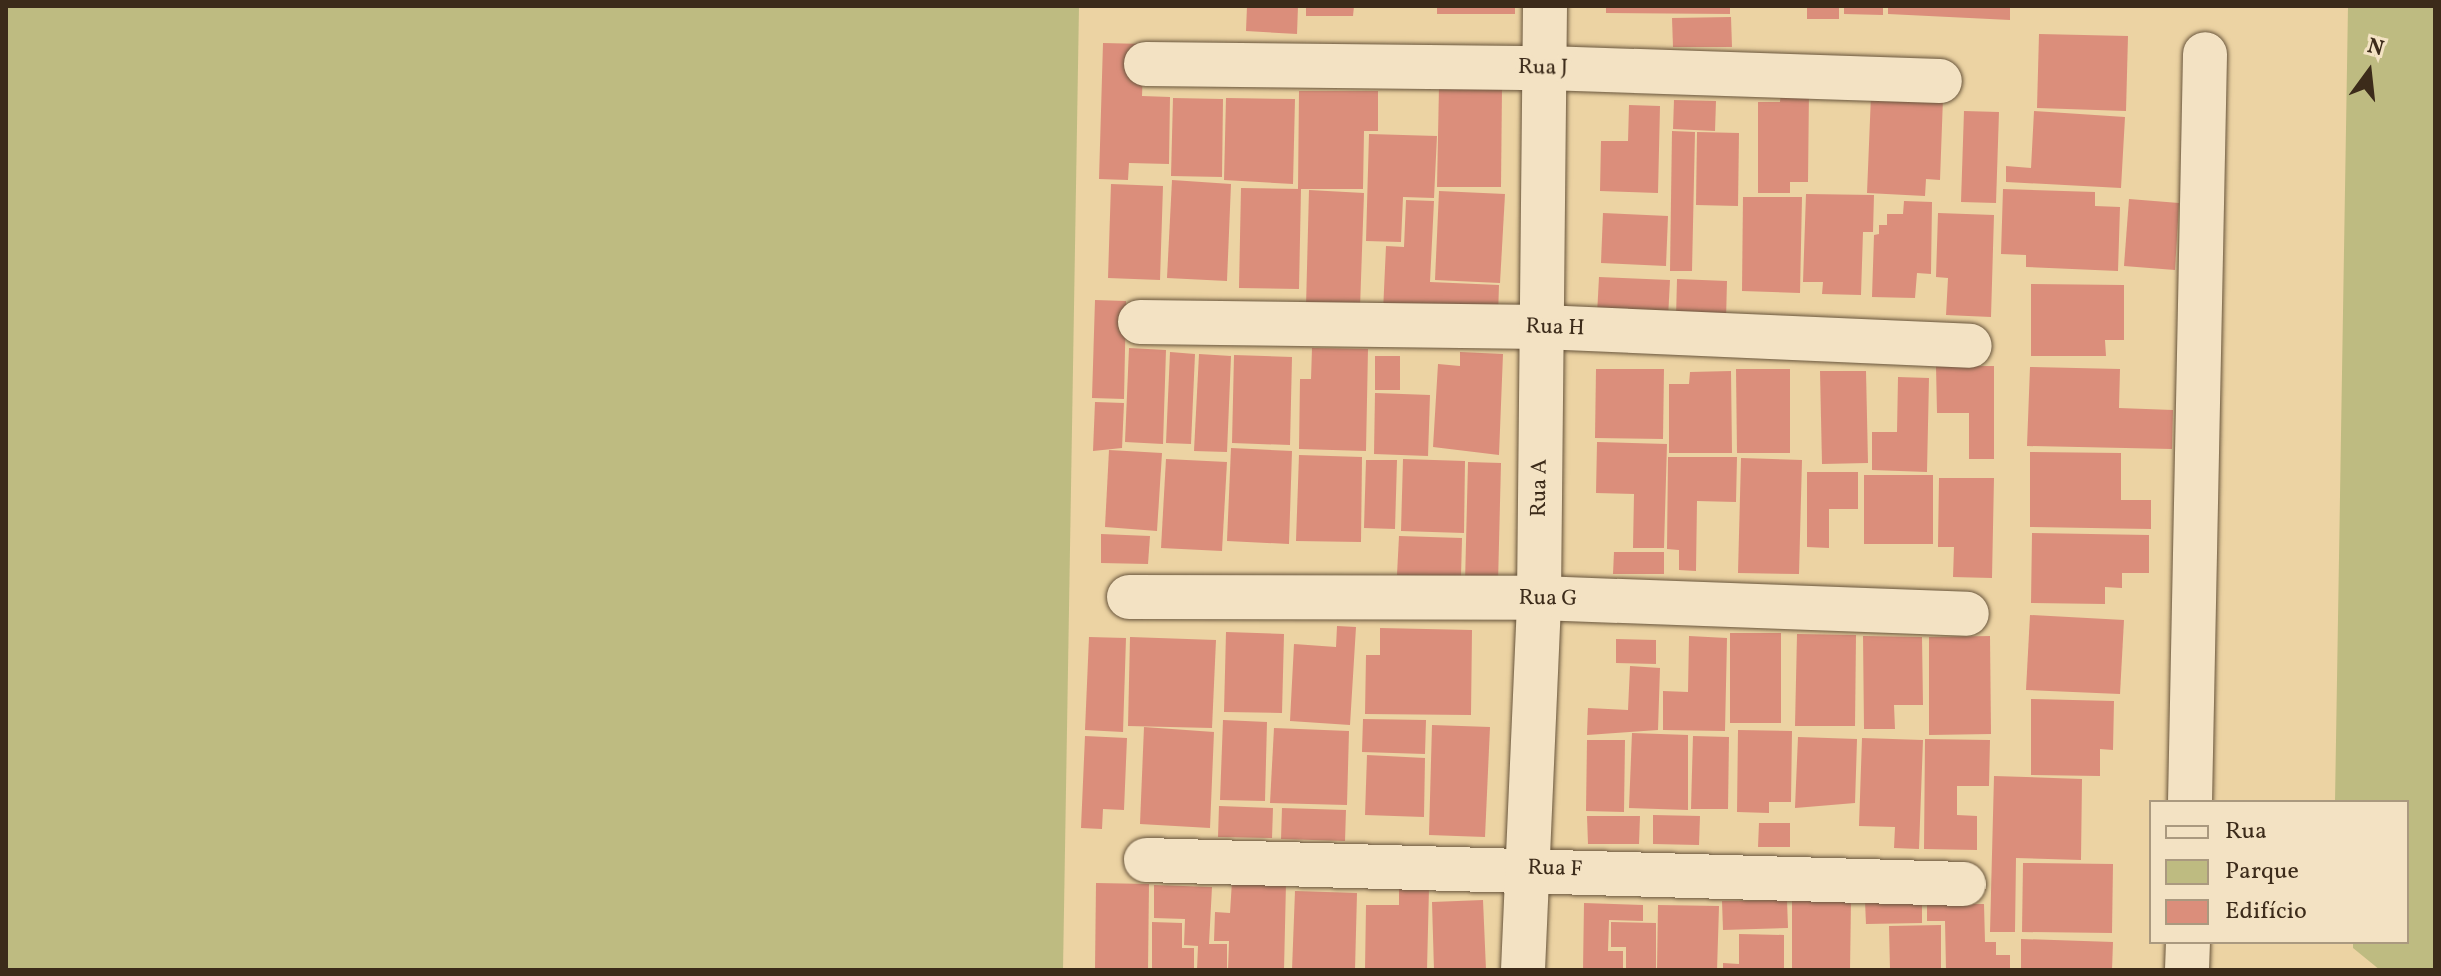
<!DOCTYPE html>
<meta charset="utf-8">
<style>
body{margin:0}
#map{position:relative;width:2441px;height:976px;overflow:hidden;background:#ecd3a3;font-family:Vollkorn,serif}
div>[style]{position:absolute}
.green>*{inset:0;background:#bebb81}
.building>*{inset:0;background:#db8e7b}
.roads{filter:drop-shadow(0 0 2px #68553c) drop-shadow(0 0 2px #68553c)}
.street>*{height:44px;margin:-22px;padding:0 22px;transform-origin:22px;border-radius:22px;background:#f3e2c3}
span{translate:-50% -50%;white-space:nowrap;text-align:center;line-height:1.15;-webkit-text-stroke:8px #f3e2c3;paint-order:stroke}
.street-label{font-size:22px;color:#3c2b1a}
.frame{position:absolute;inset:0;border:8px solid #3c2b1a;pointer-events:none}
.legend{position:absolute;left:2149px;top:800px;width:260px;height:144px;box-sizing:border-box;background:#f3e2c3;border:2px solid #aa997f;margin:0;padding:10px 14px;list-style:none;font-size:24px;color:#3c2b1a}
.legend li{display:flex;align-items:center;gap:16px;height:40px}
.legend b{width:40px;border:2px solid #aa997f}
.north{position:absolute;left:2329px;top:32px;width:80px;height:80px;-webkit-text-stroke:6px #f3e2c3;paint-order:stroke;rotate:15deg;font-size:22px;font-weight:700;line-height:32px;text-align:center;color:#3c2b1a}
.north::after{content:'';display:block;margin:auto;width:28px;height:36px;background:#3c2b1a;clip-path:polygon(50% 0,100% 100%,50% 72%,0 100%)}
</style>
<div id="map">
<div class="green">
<div style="clip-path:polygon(6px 6px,1079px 6px,1063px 970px,6px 970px)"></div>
<div style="clip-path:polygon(2348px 6px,2435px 6px,2435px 970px,2380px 970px,2353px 948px,2353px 942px,2407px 942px,2407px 802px,2335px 802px)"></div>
</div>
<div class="building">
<div style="clip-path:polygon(1247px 6px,1298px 6px,1297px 34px,1246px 31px)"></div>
<div style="clip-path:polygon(1306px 6px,1354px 6px,1353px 16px,1306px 16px)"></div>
<div style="clip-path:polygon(1437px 6px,1515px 6px,1515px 14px,1437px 14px)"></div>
<div style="clip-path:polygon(1606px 6px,1730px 6px,1730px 14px,1606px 13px)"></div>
<div style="clip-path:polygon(1807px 6px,1839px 6px,1839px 19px,1807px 19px)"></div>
<div style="clip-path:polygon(1844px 6px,1883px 6px,1883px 15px,1844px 14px)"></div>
<div style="clip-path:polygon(1888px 6px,2010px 6px,2010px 20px,1888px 14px)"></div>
<div style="clip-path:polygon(1731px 17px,1732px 47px,1673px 47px,1672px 18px)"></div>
<div style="clip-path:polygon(2039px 34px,2128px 36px,2126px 111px,2037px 108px)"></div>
<div style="clip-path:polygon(1103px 43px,1144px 44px,1142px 96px,1170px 97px,1169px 164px,1129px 163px,1128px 180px,1099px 179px)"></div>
<div style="clip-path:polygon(1439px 86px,1502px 87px,1501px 187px,1437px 187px)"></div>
<div style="clip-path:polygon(1781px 90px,1809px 90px,1808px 182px,1790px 182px,1790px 193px,1758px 193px,1758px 102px,1780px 102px)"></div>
<div style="clip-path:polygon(1299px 91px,1378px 91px,1378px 131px,1364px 131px,1363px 189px,1298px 189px)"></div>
<div style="clip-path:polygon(1871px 95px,1943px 98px,1940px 180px,1926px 179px,1925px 196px,1867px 193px)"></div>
<div style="clip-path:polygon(1173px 98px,1223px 99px,1222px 177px,1171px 176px)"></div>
<div style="clip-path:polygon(1226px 98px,1295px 99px,1293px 184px,1224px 180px)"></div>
<div style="clip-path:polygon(1674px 100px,1716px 101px,1715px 131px,1673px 129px)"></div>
<div style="clip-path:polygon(1629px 105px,1660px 106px,1658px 193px,1600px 191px,1601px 141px,1628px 141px)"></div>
<div style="clip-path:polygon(1964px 111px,1999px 112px,1996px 203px,1961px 202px)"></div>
<div style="clip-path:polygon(2034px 111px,2125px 117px,2121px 188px,2006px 182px,2006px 166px,2031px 168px)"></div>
<div style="clip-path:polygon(1672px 131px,1695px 132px,1692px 271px,1670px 271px)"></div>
<div style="clip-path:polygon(1697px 132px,1739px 133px,1738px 206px,1696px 205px)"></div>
<div style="clip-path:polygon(1369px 134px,1437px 136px,1434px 198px,1403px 197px,1401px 242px,1366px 241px)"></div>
<div style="clip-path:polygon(1172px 180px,1231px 184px,1227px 281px,1167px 278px)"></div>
<div style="clip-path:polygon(1111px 184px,1163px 186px,1160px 280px,1108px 278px)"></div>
<div style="clip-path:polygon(1241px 188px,1301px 189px,1299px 289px,1239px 288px)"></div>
<div style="clip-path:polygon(2003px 189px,2095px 192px,2095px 206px,2120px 207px,2118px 271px,2026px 267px,2026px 255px,2001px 254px)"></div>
<div style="clip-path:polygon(1309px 190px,1364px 193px,1360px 308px,1306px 307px)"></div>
<div style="clip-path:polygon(1439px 191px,1505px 194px,1500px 283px,1435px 280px)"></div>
<div style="clip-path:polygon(1806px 194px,1874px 195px,1873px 232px,1863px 232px,1861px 295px,1822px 294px,1823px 282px,1803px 282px)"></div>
<div style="clip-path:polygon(1743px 197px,1802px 197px,1800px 293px,1742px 291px)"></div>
<div style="clip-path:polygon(2129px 199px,2179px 203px,2175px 270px,2124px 266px)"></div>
<div style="clip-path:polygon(1406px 200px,1434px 201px,1430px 282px,1499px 285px,1498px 316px,1383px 312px,1386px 246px,1404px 247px)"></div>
<div style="clip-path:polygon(1904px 201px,1932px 202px,1931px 274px,1917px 273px,1915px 298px,1872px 297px,1874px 235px,1879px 234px,1879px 225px,1887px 225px,1887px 214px,1903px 214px)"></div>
<div style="clip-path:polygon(1603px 213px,1668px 216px,1666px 266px,1601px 263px)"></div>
<div style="clip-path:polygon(1938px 213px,1994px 215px,1991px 317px,1946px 315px,1948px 278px,1936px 277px)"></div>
<div style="clip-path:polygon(1599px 277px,1670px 280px,1668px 318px,1597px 315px)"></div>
<div style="clip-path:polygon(1677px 279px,1727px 281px,1726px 320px,1676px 318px)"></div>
<div style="clip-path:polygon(2031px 284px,2124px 285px,2124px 340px,2105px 340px,2106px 356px,2031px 356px)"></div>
<div style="clip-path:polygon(1095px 300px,1126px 301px,1124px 399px,1092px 398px)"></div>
<div style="clip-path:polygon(1129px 348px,1166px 350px,1163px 444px,1125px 442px)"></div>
<div style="clip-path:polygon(1312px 348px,1368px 349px,1366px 451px,1299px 449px,1300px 379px,1311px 379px)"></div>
<div style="clip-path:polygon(1170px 352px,1195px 354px,1191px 444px,1166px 443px)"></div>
<div style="clip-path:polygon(1460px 352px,1503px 354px,1499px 455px,1433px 447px,1438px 364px,1460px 366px)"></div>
<div style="clip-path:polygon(1199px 354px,1231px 356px,1227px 452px,1194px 451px)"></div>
<div style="clip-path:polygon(1234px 355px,1292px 357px,1290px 445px,1232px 443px)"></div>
<div style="clip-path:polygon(1375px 356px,1400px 356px,1400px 390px,1375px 390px)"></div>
<div style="clip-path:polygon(1936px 366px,1994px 366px,1994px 459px,1969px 459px,1969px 413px,1937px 413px)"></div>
<div style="clip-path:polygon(2030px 367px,2120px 369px,2119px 408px,2173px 410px,2172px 449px,2027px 446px)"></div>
<div style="clip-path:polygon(1596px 369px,1664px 369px,1663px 439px,1595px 438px)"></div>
<div style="clip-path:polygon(1736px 369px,1790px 369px,1790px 453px,1737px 453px)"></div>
<div style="clip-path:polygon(1731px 371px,1732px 453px,1669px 453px,1669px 384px,1689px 384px,1690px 372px)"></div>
<div style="clip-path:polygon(1820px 371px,1866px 371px,1868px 463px,1822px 464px)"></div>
<div style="clip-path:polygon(1898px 377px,1929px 378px,1927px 472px,1872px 470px,1872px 432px,1897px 432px)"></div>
<div style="clip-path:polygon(1375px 393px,1430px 395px,1428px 456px,1374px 454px)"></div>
<div style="clip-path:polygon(1095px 402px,1124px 403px,1122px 448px,1093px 451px)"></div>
<div style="clip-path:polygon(1597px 442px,1667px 444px,1664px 548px,1633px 548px,1634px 494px,1596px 493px)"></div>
<div style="clip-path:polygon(1231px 448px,1292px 451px,1289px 544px,1227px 541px)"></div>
<div style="clip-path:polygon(1109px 450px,1162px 453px,1157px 531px,1105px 527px)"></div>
<div style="clip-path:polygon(2030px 452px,2121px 453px,2121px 500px,2151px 500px,2151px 529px,2030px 527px)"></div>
<div style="clip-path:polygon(1299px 455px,1362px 457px,1361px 542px,1296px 541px)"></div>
<div style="clip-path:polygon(1668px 457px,1737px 457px,1736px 502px,1697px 501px,1696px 571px,1679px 570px,1679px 550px,1667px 549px)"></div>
<div style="clip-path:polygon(1741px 458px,1802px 460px,1799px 574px,1738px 573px)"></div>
<div style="clip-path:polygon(1166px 459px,1227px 462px,1222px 551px,1161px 548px)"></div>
<div style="clip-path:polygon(1403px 459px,1465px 461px,1464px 533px,1401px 531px)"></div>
<div style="clip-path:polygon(1366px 460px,1397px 460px,1395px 529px,1364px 528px)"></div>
<div style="clip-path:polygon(1468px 462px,1501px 463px,1498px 583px,1465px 583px)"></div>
<div style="clip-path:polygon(1807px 472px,1858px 472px,1858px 509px,1829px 509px,1829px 548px,1807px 547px)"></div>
<div style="clip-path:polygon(1864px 475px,1933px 475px,1933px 544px,1864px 544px)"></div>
<div style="clip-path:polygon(1939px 478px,1994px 478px,1992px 578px,1953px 577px,1954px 547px,1938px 547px)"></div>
<div style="clip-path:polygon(2032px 533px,2149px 535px,2149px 573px,2122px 573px,2122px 588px,2105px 587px,2105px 604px,2031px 603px)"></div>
<div style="clip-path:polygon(1101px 534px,1150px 536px,1148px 564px,1101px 563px)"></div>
<div style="clip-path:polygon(1399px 536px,1462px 538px,1461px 577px,1397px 575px)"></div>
<div style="clip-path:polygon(1614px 552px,1664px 552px,1664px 574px,1613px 574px)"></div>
<div style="clip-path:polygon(2030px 615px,2124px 620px,2120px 694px,2026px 690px)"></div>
<div style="clip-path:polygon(1337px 626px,1356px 627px,1350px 725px,1290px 721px,1294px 644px,1336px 647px)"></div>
<div style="clip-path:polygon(1380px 628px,1472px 630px,1471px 715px,1365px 714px,1366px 655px,1380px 655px)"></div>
<div style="clip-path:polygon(1226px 632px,1284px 634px,1282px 713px,1224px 712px)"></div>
<div style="clip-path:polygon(1730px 633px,1781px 633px,1781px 723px,1730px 723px)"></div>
<div style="clip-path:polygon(1797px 634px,1856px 635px,1855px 726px,1795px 726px)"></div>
<div style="clip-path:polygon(1689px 636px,1727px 638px,1725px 731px,1663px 730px,1663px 691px,1688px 692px)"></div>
<div style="clip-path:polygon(1863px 636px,1922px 637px,1923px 705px,1894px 705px,1895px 729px,1864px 729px)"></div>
<div style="clip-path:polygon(1990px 636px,1991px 734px,1929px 735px,1929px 637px)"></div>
<div style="clip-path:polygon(1089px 637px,1126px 638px,1123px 732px,1085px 730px)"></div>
<div style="clip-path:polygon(1130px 637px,1216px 640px,1212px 728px,1128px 726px)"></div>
<div style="clip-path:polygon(1616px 639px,1656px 640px,1656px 664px,1616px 663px)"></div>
<div style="clip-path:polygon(1630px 666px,1660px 668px,1658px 730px,1587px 735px,1588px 708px,1628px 710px)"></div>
<div style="clip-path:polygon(2031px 699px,2114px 701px,2113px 750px,2100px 749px,2100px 776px,2031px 775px)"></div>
<div style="clip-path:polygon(1363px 719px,1426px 720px,1425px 754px,1362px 752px)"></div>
<div style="clip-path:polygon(1223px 720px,1267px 722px,1265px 801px,1220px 800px)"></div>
<div style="clip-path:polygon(1432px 725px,1490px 727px,1485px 837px,1429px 835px)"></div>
<div style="clip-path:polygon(1144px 727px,1214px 732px,1210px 828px,1140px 824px)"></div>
<div style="clip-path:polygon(1274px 728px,1349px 731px,1347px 805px,1270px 803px)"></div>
<div style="clip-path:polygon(1738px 730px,1792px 731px,1791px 802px,1769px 802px,1769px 813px,1737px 812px)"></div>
<div style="clip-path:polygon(1632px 733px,1688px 735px,1688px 810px,1629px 808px)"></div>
<div style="clip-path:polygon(1085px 736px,1127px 738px,1124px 810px,1103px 809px,1102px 829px,1081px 828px)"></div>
<div style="clip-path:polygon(1693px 736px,1729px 737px,1728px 809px,1691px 809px)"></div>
<div style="clip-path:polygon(1798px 737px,1857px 739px,1855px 803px,1795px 808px)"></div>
<div style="clip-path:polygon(1862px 738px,1923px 740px,1919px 849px,1894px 848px,1895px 827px,1859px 826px)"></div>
<div style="clip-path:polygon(1925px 739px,1990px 740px,1989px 786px,1957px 786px,1957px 815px,1977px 816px,1977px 850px,1924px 849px)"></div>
<div style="clip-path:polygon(1587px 740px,1625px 740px,1624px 812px,1586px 811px)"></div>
<div style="clip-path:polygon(1367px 755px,1425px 758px,1424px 817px,1365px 815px)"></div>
<div style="clip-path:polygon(1994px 776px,2082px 779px,2081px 860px,2016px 858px,2015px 932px,1990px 932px)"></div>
<div style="clip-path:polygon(1219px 806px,1273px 808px,1272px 838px,1218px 837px)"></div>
<div style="clip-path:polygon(1282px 808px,1346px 810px,1345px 841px,1281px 839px)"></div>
<div style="clip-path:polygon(1653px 815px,1700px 816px,1699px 845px,1653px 844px)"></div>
<div style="clip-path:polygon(1587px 816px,1640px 816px,1639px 844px,1588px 844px)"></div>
<div style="clip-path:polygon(1759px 823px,1790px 823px,1790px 847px,1758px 847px)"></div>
<div style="clip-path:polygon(2023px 863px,2113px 864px,2112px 933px,2022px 932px)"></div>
<div style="clip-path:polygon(1232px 881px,1286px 883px,1284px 970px,1228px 970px,1229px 941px,1214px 941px,1215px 912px,1230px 913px)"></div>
<div style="clip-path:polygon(1096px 883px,1149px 884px,1148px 970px,1095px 970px)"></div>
<div style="clip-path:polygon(1154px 885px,1212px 887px,1209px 944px,1227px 944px,1227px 970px,1197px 970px,1198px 946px,1184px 945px,1185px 919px,1154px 918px)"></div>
<div style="clip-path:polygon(1399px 888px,1429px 888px,1427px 970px,1365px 970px,1366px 905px,1399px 905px)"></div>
<div style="clip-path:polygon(1295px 891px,1357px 893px,1355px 970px,1292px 970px)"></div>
<div style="clip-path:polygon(1922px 891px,1922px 923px,1866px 924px,1865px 901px)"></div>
<div style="clip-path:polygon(1483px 900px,1486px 970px,1434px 970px,1432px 902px)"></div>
<div style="clip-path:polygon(1787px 900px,1788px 928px,1723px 930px,1722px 901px)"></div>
<div style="clip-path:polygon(1792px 900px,1851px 900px,1850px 970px,1792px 970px)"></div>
<div style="clip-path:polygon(1584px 903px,1643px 905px,1643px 921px,1609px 920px,1608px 951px,1623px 951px,1623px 970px,1583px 970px)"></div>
<div style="clip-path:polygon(1927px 904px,1984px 904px,1985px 942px,1996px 942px,1996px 955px,2010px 955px,2010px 970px,1946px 970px,1945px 921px,1927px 921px)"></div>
<div style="clip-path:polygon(1658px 905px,1719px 906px,1717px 970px,1657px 970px)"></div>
<div style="clip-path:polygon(1152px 922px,1182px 923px,1182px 948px,1194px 948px,1194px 970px,1152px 970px)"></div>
<div style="clip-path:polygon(1611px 922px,1656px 923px,1656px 970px,1626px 970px,1626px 947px,1611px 947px)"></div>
<div style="clip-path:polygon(1941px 925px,1941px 970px,1890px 970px,1889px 926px)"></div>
<div style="clip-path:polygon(1739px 934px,1784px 935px,1784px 970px,1723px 970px,1723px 963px,1739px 964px)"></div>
<div style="clip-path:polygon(2021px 939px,2113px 942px,2112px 970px,2021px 970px)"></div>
</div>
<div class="roads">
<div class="street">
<div style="left:1146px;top:64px;width:400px;rotate:0.6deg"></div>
<div style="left:1546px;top:68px;width:394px;rotate:1.9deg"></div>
<div style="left:1140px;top:322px;width:402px;rotate:0.7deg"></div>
<div style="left:1542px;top:327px;width:428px;rotate:2.5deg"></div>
<div style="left:1129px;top:597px;width:410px;rotate:0.1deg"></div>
<div style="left:1539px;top:598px;width:428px;rotate:2.1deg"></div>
<div style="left:2190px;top:802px;width:748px;rotate:-88.85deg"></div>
<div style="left:1146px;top:860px;width:818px;rotate:1.68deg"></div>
<div style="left:1523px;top:970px;width:372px;rotate:-87.5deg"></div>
<div style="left:1539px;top:598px;width:592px;rotate:-89.42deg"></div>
<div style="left:2187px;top:970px;width:28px;rotate:-88deg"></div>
</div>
</div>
<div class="street-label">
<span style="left:1543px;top:68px;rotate:1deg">Rua J</span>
<span style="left:1555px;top:328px;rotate:2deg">Rua H</span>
<span style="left:1540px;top:488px;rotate:-89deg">Rua A</span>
<span style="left:1548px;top:599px;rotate:1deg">Rua G</span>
<span style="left:1555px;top:869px;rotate:2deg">Rua F</span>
</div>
<div class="frame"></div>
<ul class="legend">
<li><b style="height:10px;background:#f3e2c3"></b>Rua</li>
<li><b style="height:22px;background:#bebb81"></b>Parque</li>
<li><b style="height:22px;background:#db8e7b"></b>Edifício</li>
</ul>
<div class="north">N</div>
</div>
